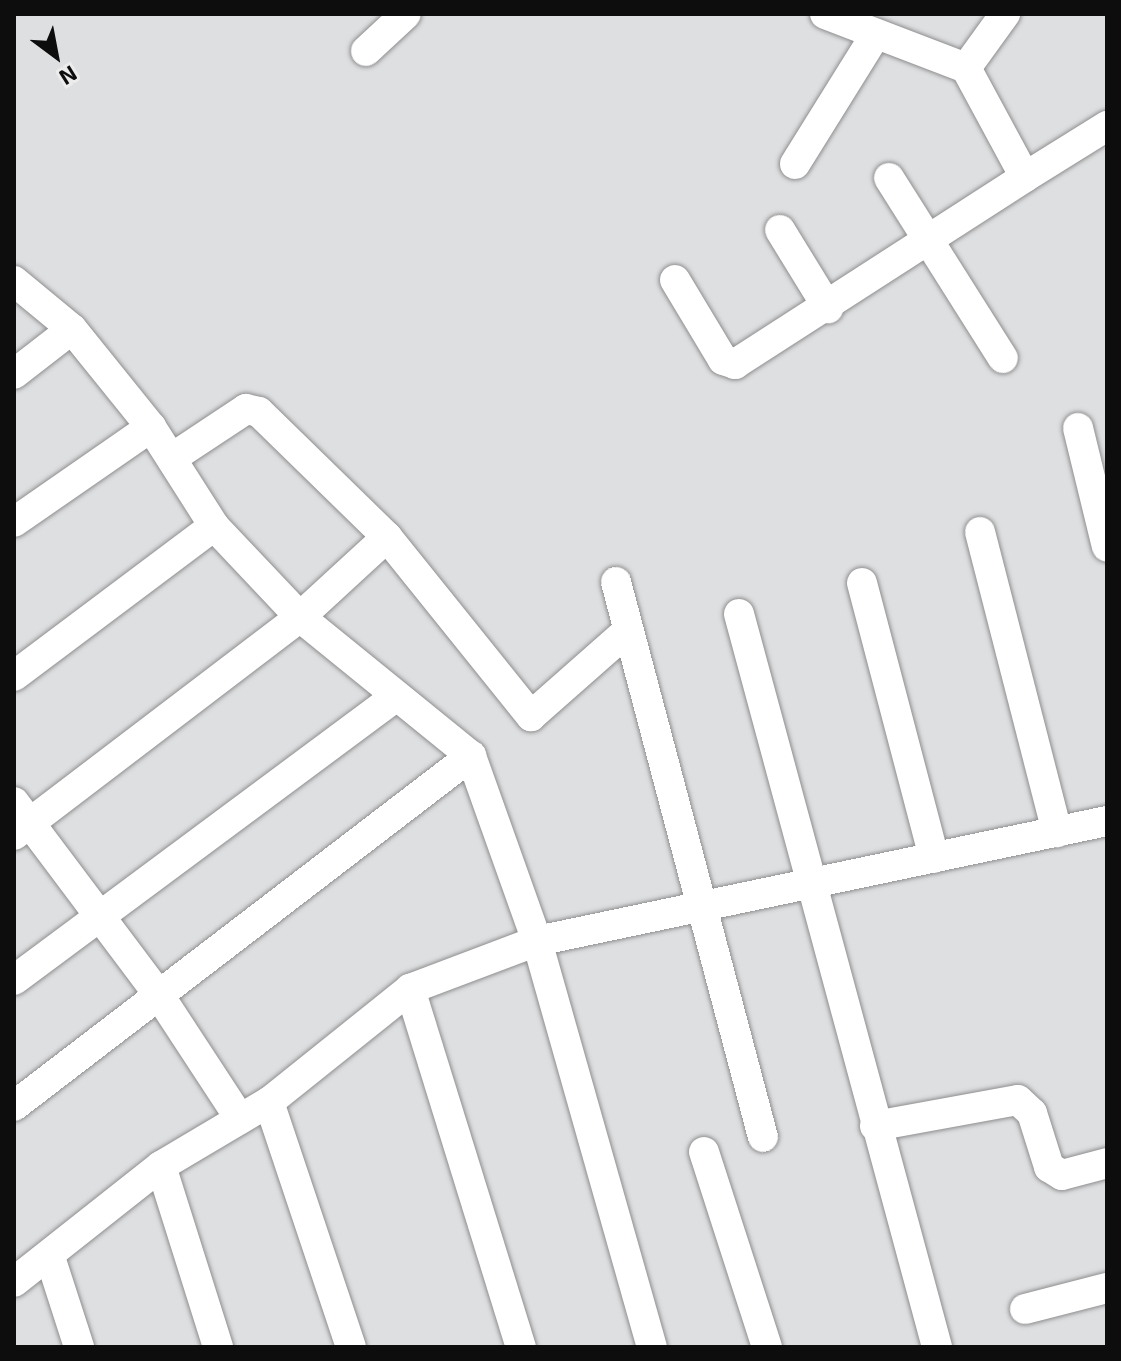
<!DOCTYPE html>
<style>
body{margin:0}
#map{position:relative;width:1121px;height:1361px;overflow:hidden;background:#dedfe0;font-family:"Exo 2",sans-serif}
div>[style]{position:absolute}
.roads{filter:drop-shadow(0 0 2px #8e8e90) drop-shadow(0 0 2px #8e8e90)}
.minor>*{height:30px;margin:-15px;padding:0 15px;transform-origin:15px;border-radius:15px;background:#fff}
span{translate:-50% -50%;white-space:nowrap;text-align:center;line-height:1.15;-webkit-text-stroke:8px #ececed;paint-order:stroke}
.frame{position:absolute;inset:0;border:16px solid #0d0d0d;pointer-events:none}
.north{position:absolute;left:16px;top:16px;width:80px;height:80px;-webkit-text-stroke:6px #ececed;paint-order:stroke;rotate:148deg;font-size:22px;font-weight:700;line-height:32px;text-align:center;color:#0d0d0d}
.north::after{content:'';display:block;margin:auto;width:28px;height:36px;background:#0d0d0d;clip-path:polygon(50% 0,100% 100%,50% 72%,0 100%)}
</style>
<div id="map">
<div class="roads">
<div class="minor">
<div style="left:825px;top:14px;width:151px;rotate:21deg"></div>
<div style="left:966px;top:68px;width:124px;rotate:61.6deg"></div>
<div style="left:1025px;top:177px;width:97px;rotate:-31.9deg"></div>
<div style="left:366px;top:51px;width:54px;rotate:-42.8deg"></div>
<div style="left:966px;top:68px;width:67px;rotate:-54.2deg"></div>
<div style="left:795px;top:164px;width:153px;rotate:-58.1deg"></div>
<div style="left:889px;top:178px;width:213px;rotate:57.7deg"></div>
<div style="left:780px;top:230px;width:92px;rotate:58.4deg"></div>
<div style="left:675px;top:280px;width:93px;rotate:59deg"></div>
<div style="left:723px;top:360px;width:13px;rotate:18deg"></div>
<div style="left:735px;top:364px;width:345px;rotate:-32.8deg"></div>
<div style="left:14px;top:281px;width:75px;rotate:39.6deg"></div>
<div style="left:72px;top:329px;width:126px;rotate:51.1deg"></div>
<div style="left:151px;top:427px;width:117px;rotate:57.5deg"></div>
<div style="left:214px;top:526px;width:125px;rotate:46.6deg"></div>
<div style="left:300px;top:617px;width:220px;rotate:39.1deg"></div>
<div style="left:471px;top:756px;width:196px;rotate:70.4deg"></div>
<div style="left:537px;top:941px;width:422px;rotate:74.2deg"></div>
<div style="left:14px;top:374px;width:73px;rotate:-37.8deg"></div>
<div style="left:1078px;top:428px;width:122px;rotate:76.3deg"></div>
<div style="left:172px;top:458px;width:89px;rotate:-33.5deg"></div>
<div style="left:246px;top:409px;width:13px;rotate:13deg"></div>
<div style="left:259px;top:412px;width:179px;rotate:44.3deg"></div>
<div style="left:387px;top:537px;width:230px;rotate:51.2deg"></div>
<div style="left:531px;top:716px;width:124px;rotate:-41.4deg"></div>
<div style="left:14px;top:522px;width:167px;rotate:-34.7deg"></div>
<div style="left:980px;top:532px;width:310px;rotate:75.6deg"></div>
<div style="left:616px;top:582px;width:574px;rotate:75.17deg"></div>
<div style="left:862px;top:583px;width:284px;rotate:75.3deg"></div>
<div style="left:739px;top:614px;width:759px;rotate:74.88deg"></div>
<div style="left:14px;top:676px;width:250px;rotate:-36.9deg"></div>
<div style="left:14px;top:802px;width:241px;rotate:53.1deg"></div>
<div style="left:159px;top:995px;width:148px;rotate:56.8deg"></div>
<div style="left:14px;top:835px;width:360px;rotate:-37.3deg"></div>
<div style="left:300px;top:617px;width:118px;rotate:-42.6deg"></div>
<div style="left:14px;top:980px;width:475px;rotate:-36.6deg"></div>
<div style="left:410px;top:989px;width:375px;rotate:72.8deg"></div>
<div style="left:269px;top:1102px;width:258px;rotate:71.5deg"></div>
<div style="left:14px;top:1106px;width:576px;rotate:-37.45deg"></div>
<div style="left:875px;top:1126px;width:145px;rotate:-10.3deg"></div>
<div style="left:1018px;top:1100px;width:19px;rotate:43deg"></div>
<div style="left:1032px;top:1113px;width:57px;rotate:72.5deg"></div>
<div style="left:1049px;top:1167px;width:15px;rotate:32deg"></div>
<div style="left:1062px;top:1175px;width:47px;rotate:-14.9deg"></div>
<div style="left:704px;top:1152px;width:205px;rotate:72.1deg"></div>
<div style="left:161px;top:1166px;width:190px;rotate:72.5deg"></div>
<div style="left:50px;top:1257px;width:95px;rotate:72.1deg"></div>
<div style="left:14px;top:1282px;width:187px;rotate:-38.3deg"></div>
<div style="left:161px;top:1166px;width:126px;rotate:-30.7deg"></div>
<div style="left:269px;top:1102px;width:181px;rotate:-38.7deg"></div>
<div style="left:410px;top:989px;width:136px;rotate:-20.7deg"></div>
<div style="left:537px;top:941px;width:582px;rotate:-11.89deg"></div>
<div style="left:1025px;top:1309px;width:85px;rotate:-14.4deg"></div>
</div>
</div>
<div class="frame"></div>
<div class="north">N</div>
</div>
